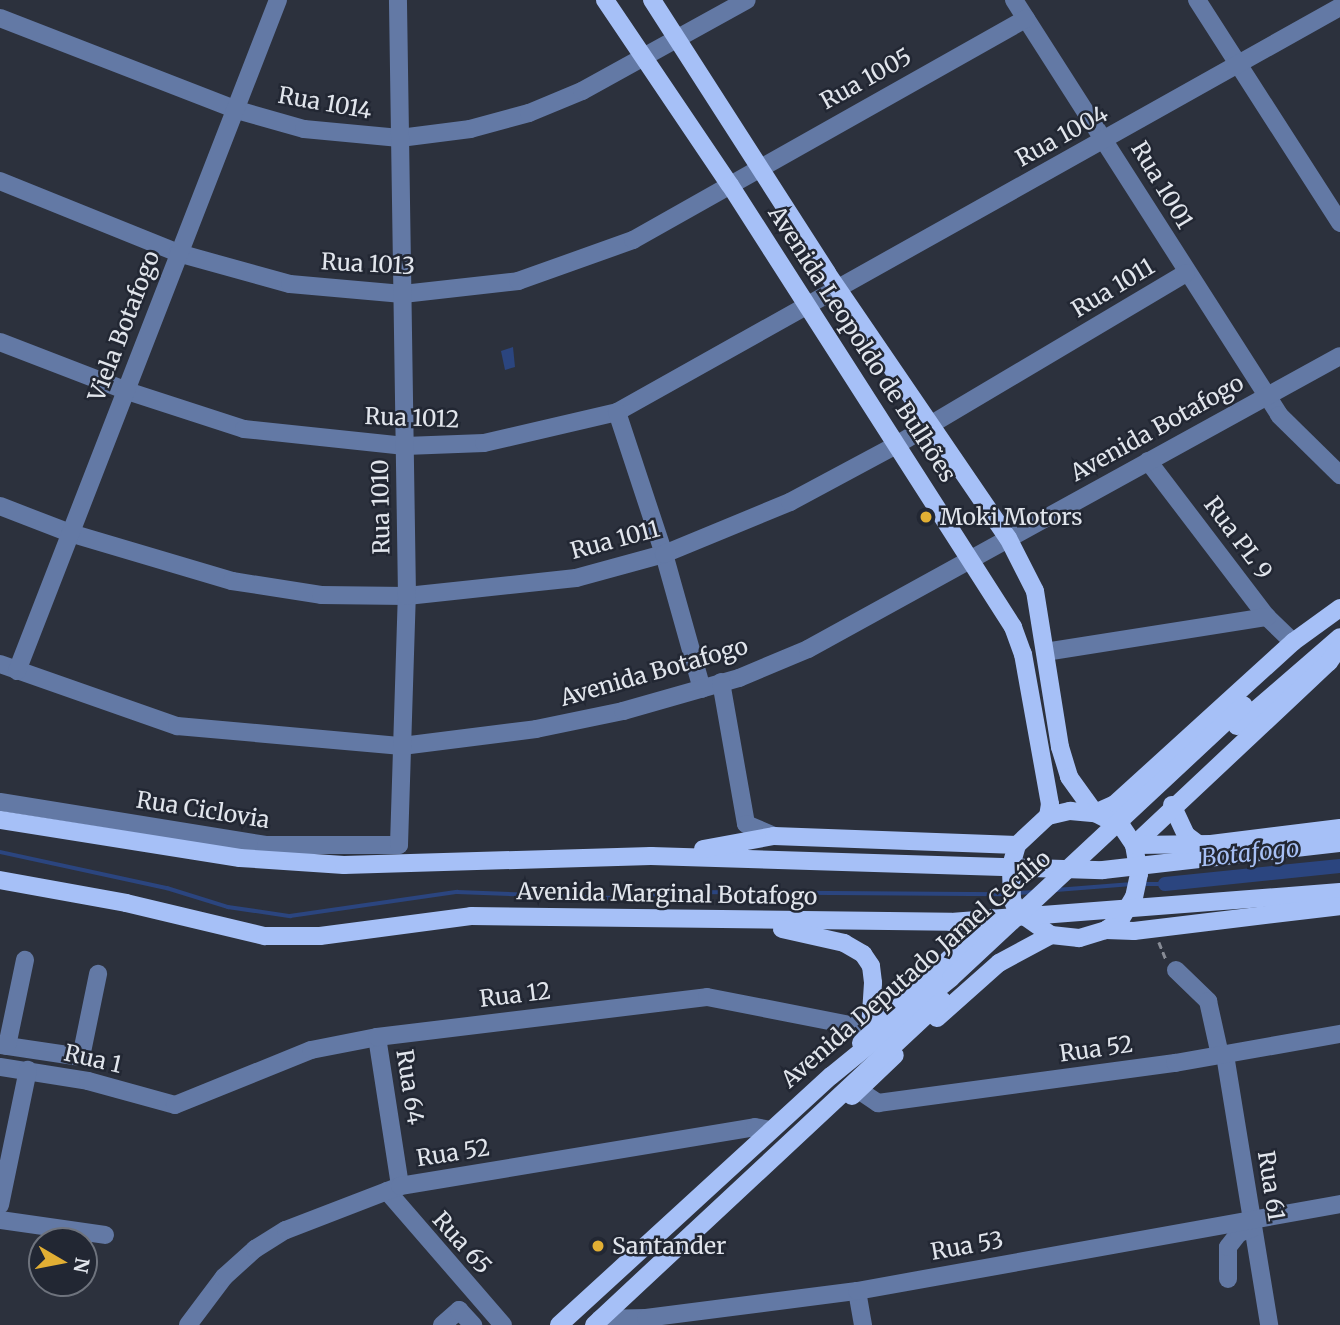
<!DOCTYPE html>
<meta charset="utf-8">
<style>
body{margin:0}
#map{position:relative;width:1340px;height:1325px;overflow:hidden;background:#2c313d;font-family:Merriweather,serif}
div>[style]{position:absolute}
.water>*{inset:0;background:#2b457f}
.stream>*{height:3.5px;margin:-1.75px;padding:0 1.75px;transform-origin:1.75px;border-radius:1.75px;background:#2b457f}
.canal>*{height:14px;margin:-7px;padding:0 7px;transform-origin:7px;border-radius:7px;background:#2b457f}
.path>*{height:2.5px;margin-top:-1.25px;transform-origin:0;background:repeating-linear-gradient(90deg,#878b95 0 7px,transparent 0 10.5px)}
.minor>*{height:18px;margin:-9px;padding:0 9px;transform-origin:9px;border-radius:9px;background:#6379a5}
.major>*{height:18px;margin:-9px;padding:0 9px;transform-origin:9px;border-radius:9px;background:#a6c0f7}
.dots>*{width:19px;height:19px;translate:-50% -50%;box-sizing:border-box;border:4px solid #222733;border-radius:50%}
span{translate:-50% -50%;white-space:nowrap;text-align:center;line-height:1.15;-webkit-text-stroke:5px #222733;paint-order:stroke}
.street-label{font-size:23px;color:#e1e5ec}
.poi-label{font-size:23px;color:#e1e5ec}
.left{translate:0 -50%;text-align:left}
.water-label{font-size:24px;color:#a6bff4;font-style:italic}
.north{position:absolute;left:28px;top:1227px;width:70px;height:70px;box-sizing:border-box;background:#222733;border:2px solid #6e737d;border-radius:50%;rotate:100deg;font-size:19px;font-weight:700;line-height:28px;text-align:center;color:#e1e5ec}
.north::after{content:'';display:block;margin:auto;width:24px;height:32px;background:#e2af34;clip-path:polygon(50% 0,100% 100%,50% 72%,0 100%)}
</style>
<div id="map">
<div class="water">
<div style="clip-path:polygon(513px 347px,515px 367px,505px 370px,501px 351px)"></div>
</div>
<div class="stream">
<div style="left:0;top:852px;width:171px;rotate:12.2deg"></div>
<div style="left:167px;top:888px;width:64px;rotate:17.3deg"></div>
<div style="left:228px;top:907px;width:63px;rotate:8.3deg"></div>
<div style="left:290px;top:916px;width:169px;rotate:-8.2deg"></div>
<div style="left:457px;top:892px;width:155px;rotate:2.2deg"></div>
<div style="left:612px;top:898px;width:68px;rotate:-5deg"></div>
<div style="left:680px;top:892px;width:326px;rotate:0.4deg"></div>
<div style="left:1143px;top:884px;width:22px"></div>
<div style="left:1056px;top:890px;width:76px;rotate:-4.5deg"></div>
<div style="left:1017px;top:893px;width:17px;rotate:-3deg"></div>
</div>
<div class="canal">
<div style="left:1165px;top:884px;width:176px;rotate:-5.9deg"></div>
</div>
<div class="path">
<div style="left:1159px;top:942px;width:18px;rotate:68deg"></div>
</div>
<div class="minor">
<div style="left:1014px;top:0;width:492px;rotate:57.4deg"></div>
<div style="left:1279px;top:415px;width:86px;rotate:44.5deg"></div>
<div style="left:1197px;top:0;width:265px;rotate:57.3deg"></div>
<div style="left:0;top:18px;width:254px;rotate:21.2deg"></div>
<div style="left:237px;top:110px;width:70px;rotate:15.8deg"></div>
<div style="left:304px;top:129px;width:96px;rotate:5.4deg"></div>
<div style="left:400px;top:138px;width:71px;rotate:-7.3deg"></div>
<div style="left:470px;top:129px;width:61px;rotate:-15.2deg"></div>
<div style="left:529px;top:113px;width:57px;rotate:-22.5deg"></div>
<div style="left:582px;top:91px;width:188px;rotate:-28.9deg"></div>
<div style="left:0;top:181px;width:192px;rotate:22deg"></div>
<div style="left:178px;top:253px;width:116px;rotate:15.5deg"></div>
<div style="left:290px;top:284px;width:113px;rotate:5.1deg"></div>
<div style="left:403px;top:294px;width:116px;rotate:-6.4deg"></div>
<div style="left:518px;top:281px;width:122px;rotate:-19.6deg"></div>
<div style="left:633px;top:240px;width:451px;rotate:-29.4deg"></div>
<div style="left:0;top:342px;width:136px;rotate:21.1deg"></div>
<div style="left:127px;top:391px;width:123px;rotate:18deg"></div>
<div style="left:244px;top:429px;width:162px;rotate:6deg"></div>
<div style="left:405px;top:446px;width:79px;rotate:-2.2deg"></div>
<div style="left:484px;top:443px;width:137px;rotate:-13.1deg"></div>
<div style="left:617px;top:412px;width:829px;rotate:-29.26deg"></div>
<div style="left:617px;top:412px;width:150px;rotate:71.7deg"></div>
<div style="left:664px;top:554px;width:140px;rotate:74.3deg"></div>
<div style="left:1148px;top:461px;width:196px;rotate:52.7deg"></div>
<div style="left:1267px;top:617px;width:36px;rotate:44deg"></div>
<div style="left:0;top:506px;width:75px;rotate:21.1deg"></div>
<div style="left:70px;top:533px;width:169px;rotate:16.5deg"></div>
<div style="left:232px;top:581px;width:90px;rotate:8.9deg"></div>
<div style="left:321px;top:595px;width:86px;rotate:0.7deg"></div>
<div style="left:407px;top:596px;width:170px;rotate:-6.1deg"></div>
<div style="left:576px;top:578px;width:91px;rotate:-15.3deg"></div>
<div style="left:664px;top:554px;width:136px;rotate:-22.4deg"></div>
<div style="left:790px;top:502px;width:123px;rotate:-28.2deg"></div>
<div style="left:898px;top:444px;width:335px;rotate:-30.7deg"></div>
<div style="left:1045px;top:652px;width:225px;rotate:-9deg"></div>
<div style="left:0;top:664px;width:188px;rotate:19.3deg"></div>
<div style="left:177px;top:726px;width:226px;rotate:5.1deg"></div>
<div style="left:402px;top:746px;width:135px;rotate:-7.2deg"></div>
<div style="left:536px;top:729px;width:89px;rotate:-11.7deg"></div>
<div style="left:623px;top:711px;width:121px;rotate:-15.9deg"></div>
<div style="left:739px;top:678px;width:75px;rotate:-22.8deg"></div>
<div style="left:808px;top:649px;width:607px;rotate:-28.84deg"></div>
<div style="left:17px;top:671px;width:720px;rotate:-68.75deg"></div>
<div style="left:721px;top:682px;width:144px;rotate:80deg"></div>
<div style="left:746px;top:824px;width:30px;rotate:23deg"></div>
<div style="left:0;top:802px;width:269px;rotate:9.2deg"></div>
<div style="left:266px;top:845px;width:133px"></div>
<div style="left:399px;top:845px;width:249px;rotate:-88.2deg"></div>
<div style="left:407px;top:596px;width:596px;rotate:-90.87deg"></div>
<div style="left:1176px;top:970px;width:45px;rotate:44.1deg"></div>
<div style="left:1208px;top:1001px;width:55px;rotate:77.5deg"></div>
<div style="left:377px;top:1037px;width:151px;rotate:81.2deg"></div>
<div style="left:0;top:1045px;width:82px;rotate:8.4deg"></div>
<div style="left:81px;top:1057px;width:85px;rotate:-78.4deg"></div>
<div style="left:7px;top:1046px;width:88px;rotate:-78.2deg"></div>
<div style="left:1225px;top:1055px;width:274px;rotate:80.7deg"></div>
<div style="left:0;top:1067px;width:89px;rotate:9deg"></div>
<div style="left:88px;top:1081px;width:90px;rotate:15.4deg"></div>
<div style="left:175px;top:1105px;width:147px;rotate:-22deg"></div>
<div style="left:311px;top:1050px;width:67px;rotate:-11.1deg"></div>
<div style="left:377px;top:1037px;width:332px;rotate:-6.9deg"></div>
<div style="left:707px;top:997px;width:166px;rotate:11.1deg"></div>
<div style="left:860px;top:1091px;width:22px;rotate:34deg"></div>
<div style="left:878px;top:1103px;width:300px;rotate:-7.7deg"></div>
<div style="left:1175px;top:1063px;width:168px;rotate:-10deg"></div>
<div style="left:387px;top:1191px;width:177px;rotate:49.1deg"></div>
<div style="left:0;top:1205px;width:138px;rotate:-78.3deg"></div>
<div style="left:0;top:1220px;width:106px;rotate:8.1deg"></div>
<div style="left:1228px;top:1279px;width:32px;rotate:-90deg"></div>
<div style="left:1228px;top:1247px;width:18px;rotate:-52deg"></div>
<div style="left:1239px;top:1233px;width:15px;rotate:-20deg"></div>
<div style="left:857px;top:1291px;width:35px;rotate:80deg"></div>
<div style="left:600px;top:1319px;width:46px;rotate:-1.2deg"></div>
<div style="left:646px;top:1318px;width:213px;rotate:-7.3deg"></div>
<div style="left:857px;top:1291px;width:491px;rotate:-10.2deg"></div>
<div style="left:188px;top:1325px;width:60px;rotate:-53.1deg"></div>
<div style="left:224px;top:1277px;width:42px;rotate:-42.1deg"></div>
<div style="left:255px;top:1249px;width:36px;rotate:-32deg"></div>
<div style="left:286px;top:1230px;width:122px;rotate:-21.1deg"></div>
<div style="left:400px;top:1186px;width:360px;rotate:-9.4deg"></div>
<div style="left:755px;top:1127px;width:15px;rotate:11deg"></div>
<div style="left:442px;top:1325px;width:23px;rotate:-41deg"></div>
<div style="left:459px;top:1310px;width:21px;rotate:47deg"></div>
</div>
<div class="major">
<div style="left:605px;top:0;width:223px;rotate:56deg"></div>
<div style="left:730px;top:185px;width:525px;rotate:57.37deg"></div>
<div style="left:1013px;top:627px;width:29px;rotate:70deg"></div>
<div style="left:1023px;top:654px;width:152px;rotate:79.8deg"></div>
<div style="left:1050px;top:804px;width:12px;rotate:99deg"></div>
<div style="left:652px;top:0;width:324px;rotate:57.3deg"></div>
<div style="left:827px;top:273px;width:321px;rotate:55.7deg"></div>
<div style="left:1008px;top:538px;width:59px;rotate:63deg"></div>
<div style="left:1035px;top:591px;width:158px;rotate:80.9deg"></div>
<div style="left:1060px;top:747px;width:31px;rotate:73deg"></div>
<div style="left:1069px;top:777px;width:44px;rotate:54.2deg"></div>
<div style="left:1095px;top:813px;width:22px;rotate:-24deg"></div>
<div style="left:1115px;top:804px;width:241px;rotate:-42.3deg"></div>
<div style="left:1293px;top:642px;width:58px;rotate:-35.9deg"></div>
<div style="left:1237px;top:726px;width:136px;rotate:-40.8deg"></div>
<div style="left:1172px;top:805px;width:33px;rotate:65deg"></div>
<div style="left:1186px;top:835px;width:15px;rotate:37deg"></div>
<div style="left:1070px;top:811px;width:25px;rotate:5deg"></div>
<div style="left:1095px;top:813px;width:30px;rotate:27deg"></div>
<div style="left:1122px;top:827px;width:22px;rotate:56deg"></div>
<div style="left:1134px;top:845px;width:29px;rotate:80deg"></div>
<div style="left:1139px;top:874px;width:24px;rotate:102deg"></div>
<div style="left:1134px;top:897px;width:26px;rotate:121deg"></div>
<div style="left:1121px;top:919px;width:19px;rotate:144deg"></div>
<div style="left:1106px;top:930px;width:28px;rotate:163deg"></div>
<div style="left:1079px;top:938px;width:28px;rotate:-174deg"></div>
<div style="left:1051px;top:935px;width:42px;rotate:-144.8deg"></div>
<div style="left:1017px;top:911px;width:13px;rotate:-113deg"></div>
<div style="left:1012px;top:899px;width:33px;rotate:-92deg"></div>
<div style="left:1011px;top:866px;width:22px;rotate:-74deg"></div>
<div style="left:1017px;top:845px;width:42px;rotate:-43.1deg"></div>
<div style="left:1048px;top:816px;width:23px;rotate:-13deg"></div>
<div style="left:0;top:820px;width:243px;rotate:9deg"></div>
<div style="left:240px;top:858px;width:104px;rotate:3.9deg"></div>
<div style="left:344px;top:865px;width:307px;rotate:-1.7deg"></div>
<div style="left:651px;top:856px;width:452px;rotate:1.8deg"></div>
<div style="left:1103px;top:870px;width:239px;rotate:-6.5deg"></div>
<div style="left:1134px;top:845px;width:267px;rotate:-43.2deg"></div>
<div style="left:1329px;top:662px;width:19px;rotate:-55deg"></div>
<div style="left:1134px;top:845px;width:77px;rotate:-0.7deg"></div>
<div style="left:1211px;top:844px;width:130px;rotate:-7.1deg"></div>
<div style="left:703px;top:849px;width:72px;rotate:-10.4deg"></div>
<div style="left:774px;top:836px;width:243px;rotate:2.1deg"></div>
<div style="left:0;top:880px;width:128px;rotate:10.3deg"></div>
<div style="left:126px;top:903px;width:143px;rotate:13.4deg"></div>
<div style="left:265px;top:936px;width:55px"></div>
<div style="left:320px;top:936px;width:152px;rotate:-7.5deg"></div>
<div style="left:471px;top:916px;width:480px;rotate:0.7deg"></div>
<div style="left:951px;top:922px;width:390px;rotate:-4.4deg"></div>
<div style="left:782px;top:929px;width:64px;rotate:12.7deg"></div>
<div style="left:844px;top:943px;width:22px;rotate:30deg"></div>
<div style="left:863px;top:954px;width:14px;rotate:56deg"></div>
<div style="left:871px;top:966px;width:17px;rotate:83deg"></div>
<div style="left:873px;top:983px;width:46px;rotate:93.7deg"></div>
<div style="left:1106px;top:930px;width:28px;rotate:2deg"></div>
<div style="left:1134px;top:931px;width:208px;rotate:-6.9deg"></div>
<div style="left:937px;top:1018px;width:83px;rotate:-41.6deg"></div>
<div style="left:999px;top:963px;width:59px;rotate:-28.3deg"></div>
<div style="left:861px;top:1043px;width:181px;rotate:-43.7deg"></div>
<div style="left:852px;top:1096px;width:59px;rotate:-43.6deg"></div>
<div style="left:559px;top:1325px;width:369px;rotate:-42.5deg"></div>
<div style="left:831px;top:1076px;width:155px;rotate:-39.2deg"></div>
<div style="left:951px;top:978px;width:400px;rotate:-43deg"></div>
<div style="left:594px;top:1325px;width:476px;rotate:-43deg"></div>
</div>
<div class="dots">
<div style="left:926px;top:517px;background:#e2af34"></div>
<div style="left:598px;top:1246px;background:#e2af34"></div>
</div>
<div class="street-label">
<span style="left:866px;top:79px;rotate:-29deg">Rua 1005</span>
<span style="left:325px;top:103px;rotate:10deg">Rua 1014</span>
<span style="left:1062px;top:136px;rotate:-29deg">Rua 1004</span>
<span style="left:1162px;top:185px;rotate:59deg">Rua 1001</span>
<span style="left:368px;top:264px;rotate:3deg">Rua 1013</span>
<span style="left:1113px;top:288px;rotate:-31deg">Rua 1011</span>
<span style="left:124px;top:326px;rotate:-69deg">Viela Botafogo</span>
<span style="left:862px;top:344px;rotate:57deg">Avenida Leopoldo de Bulhões</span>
<span style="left:412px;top:418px;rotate:2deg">Rua 1012</span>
<span style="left:1157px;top:428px;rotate:-29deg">Avenida Botafogo</span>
<span style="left:381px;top:507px;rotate:-91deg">Rua 1010</span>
<span style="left:1238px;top:538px;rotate:53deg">Rua PL 9</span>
<span style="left:615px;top:540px;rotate:-15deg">Rua 1011</span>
<span style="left:654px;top:672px;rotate:-16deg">Avenida Botafogo</span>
<span style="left:203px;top:810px;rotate:9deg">Rua Ciclovia</span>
<span style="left:667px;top:894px;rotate:1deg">Avenida Marginal Botafogo</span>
<span style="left:916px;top:969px;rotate:-41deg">Avenida Deputado Jamel Cecílio</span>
<span style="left:515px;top:995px;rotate:-7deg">Rua 12</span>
<span style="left:1096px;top:1049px;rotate:-8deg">Rua 52</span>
<span style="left:93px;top:1059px;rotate:13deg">Rua 1</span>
<span style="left:410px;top:1087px;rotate:81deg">Rua 64</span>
<span style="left:453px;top:1153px;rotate:-9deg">Rua 52</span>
<span style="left:1271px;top:1186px;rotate:81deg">Rua 61</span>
<span style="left:462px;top:1243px;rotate:48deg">Rua 65</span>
<span style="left:967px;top:1246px;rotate:-10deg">Rua 53</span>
</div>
<div class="poi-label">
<span class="left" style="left:940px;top:517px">Moki Motors</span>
<span class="left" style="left:612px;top:1246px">Santander</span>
</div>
<div class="water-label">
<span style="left:1250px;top:853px;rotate:-6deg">Botafogo</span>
</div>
<div class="north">N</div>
</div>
